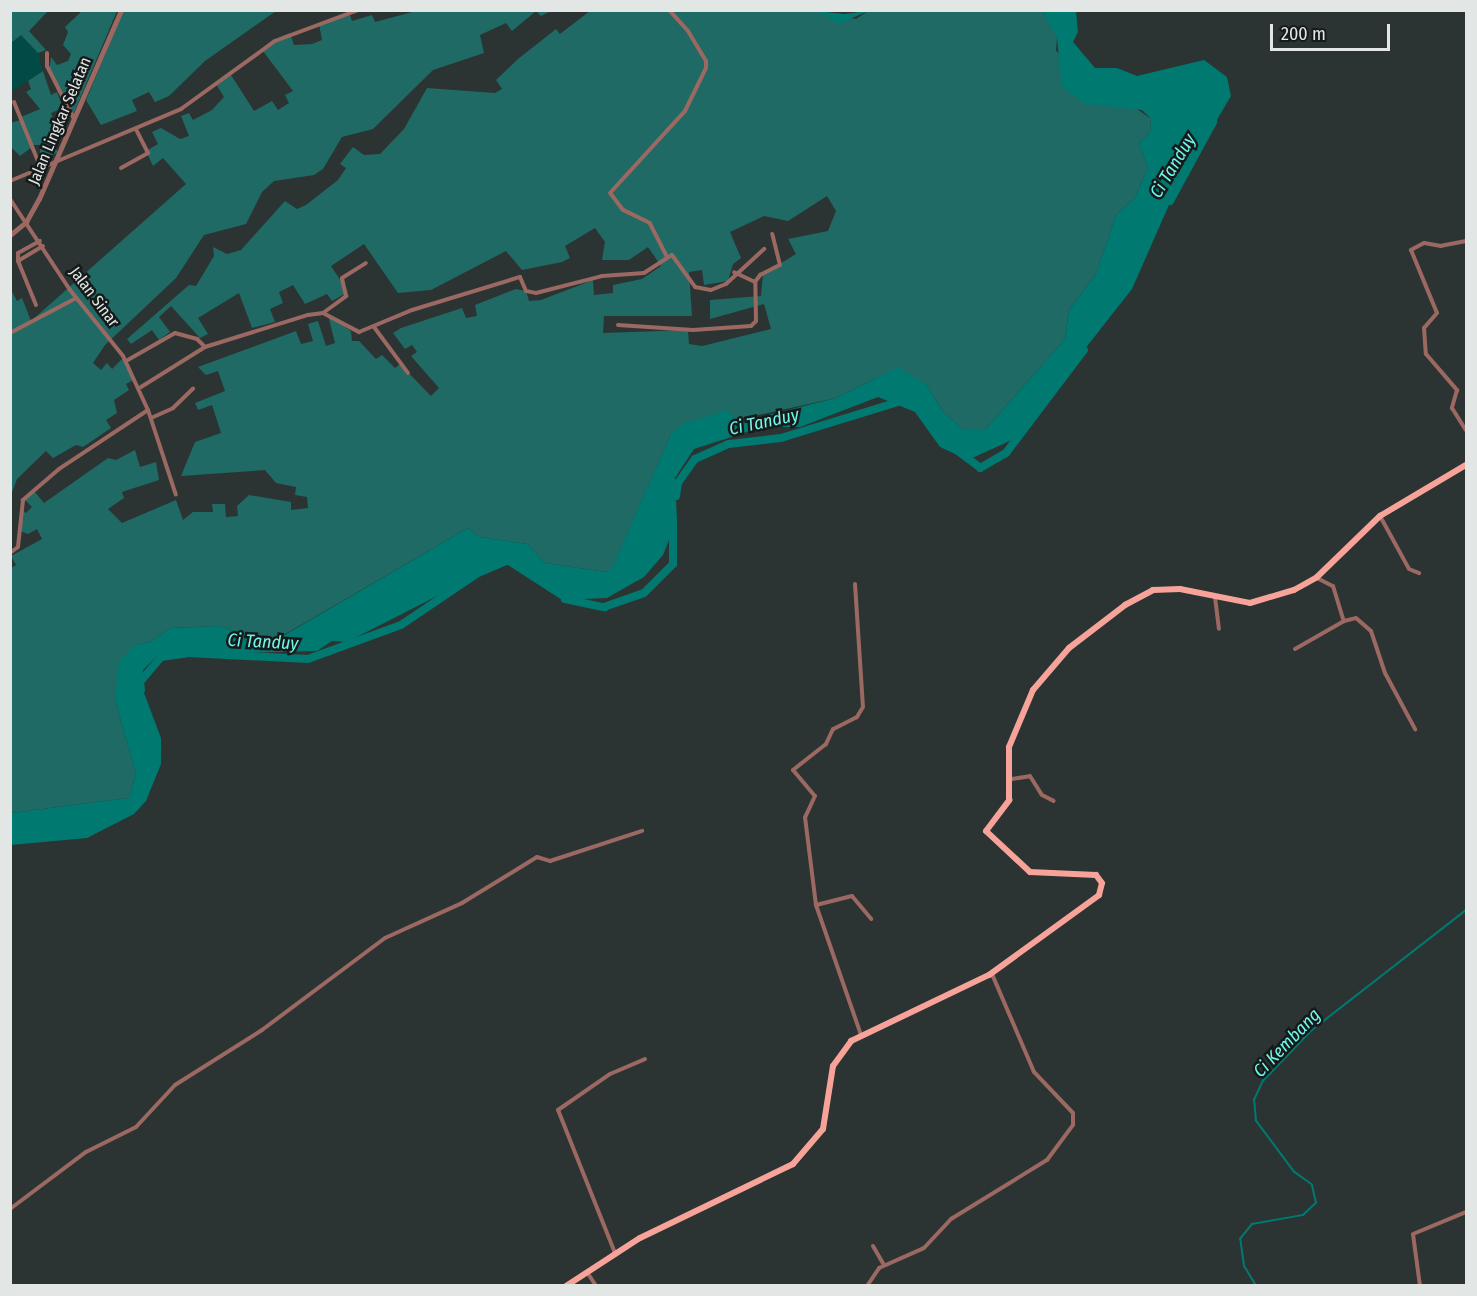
<!DOCTYPE html>
<style>
body{margin:0}
#map{position:relative;width:1477px;height:1296px;overflow:hidden;background:#2b3432;font-family:"Fira Sans Condensed",sans-serif}
div>[style]{position:absolute}
.green>*{inset:0;background:#024a45}
.forest>*{inset:0;background:#1f6a64}
.water>*{inset:0;background:#007971}
.stream>*{height:1.5px;margin:-0.75px;padding:0 0.75px;transform-origin:0.75px;border-radius:0.75px;background:#007971}
.river>*{height:8px;margin:-4px;padding:0 4px;transform-origin:4px;border-radius:4px;background:#007971}
.minor>*{height:4px;margin:-2px;padding:0 2px;transform-origin:2px;border-radius:2px;background:#9c6862}
.tertiary>*{height:4.5px;margin:-2.25px;padding:0 2.25px;transform-origin:2.25px;border-radius:2.25px;background:#9c6862}
.primary>*{height:6px;margin:-3px;padding:0 3px;transform-origin:3px;border-radius:3px;background:#f8a39a}
span{translate:-50% -50%;white-space:nowrap;text-align:center;line-height:1.15;-webkit-text-stroke:5px #161a1a;paint-order:stroke}
.street-label{font-size:16px;color:#e2e7e6}
.water-label{font-size:18px;color:#70f8eb;font-style:italic}
.frame{position:absolute;inset:0;border:12px solid #e2e7e6;pointer-events:none}
.scale{position:absolute;left:1270px;top:24px;width:120px;height:27px;box-sizing:border-box;border:3px solid #e2e7e6;border-top:0;padding-left:8px;font-size:18px;line-height:21px;white-space:nowrap;color:#e2e7e6;-webkit-text-stroke:4px #161a1a;paint-order:stroke}
</style>
<div id="map">
<div class="green">
<div style="clip-path:polygon(21px 35px,38px 53px,43px 71px,11px 92px,11px 43px)"></div>
</div>
<div class="forest">
<div style="clip-path:polygon(11px 10px,48px 11px,29px 31px,46px 50px,38px 53px,21px 35px,11px 43px)"></div>
<div style="clip-path:polygon(124px 10px,276px 10px,276px 11px,205px 61px,169px 96px,155px 102px,149px 92px,132px 100px,137px 111px,101px 125px,86px 100px)"></div>
<div style="clip-path:polygon(82px 11px,117px 11px,73px 115px,49px 72px,51px 57px,57px 65px,68px 61px,71px 54px,63px 45px,68px 32px,65px 27px)"></div>
<div style="clip-path:polygon(416px 11px,551px 11px,541px 16px,536px 11px,512px 31px,506px 23px,480px 35px,484px 53px,433px 70px,373px 129px,342px 137px,323px 169px,314px 175px,274px 181px,262px 192px,246px 224px,204px 235px,176px 278px,105px 345px,93px 363px,101px 370px,107px 363px,112px 369px,125px 356px,135px 379px,126px 384px,129px 390px,114px 400px,117px 413px,106px 420px,111px 428px,83px 447px,76px 445px,53px 458px,46px 451px,17px 479px,11px 495px,10px 288px,17px 301px,22px 298px,31px 321px,186px 184px,163px 158px,153px 166px,146px 151px,158px 144px,152px 132px,161px 128px,180px 139px,189px 136px,181px 116px,189px 113px,193px 120px,212px 110px,224px 97px,216px 84px,231px 75px,254px 111px,272px 101px,278px 110px,289px 103px,285px 95px,293px 91px,263px 51px,280px 37px,290px 33px,294px 45px,312px 44px,322px 40px,319px 24px,350px 15px,352px 21px,372px 15px,375px 22px)"></div>
<div style="clip-path:polygon(evenodd,590px 11px,817px 11px,856px 19px,868px 11px,1042px 11px,1057px 37px,1056px 51px,1151px 119px,1150px 133px,1139px 143px,1148px 168px,1135px 198px,1116px 215px,1096px 274px,1069px 310px,1065px 339px,985px 430px,964px 430px,943px 412px,927px 385px,876px 378px,836px 398px,671px 434px,612px 569px,606px 572px,545px 563px,527px 544px,479px 537px,468px 528px,282px 636px,254px 637px,219px 626px,170px 628px,152px 641px,135px 645px,115px 700px,136px 774px,129px 798px,11px 813px,11px 568px,16px 565px,11px 556px,42px 539px,37px 529px,28px 534px,20px 531px,22px 510px,26px 513px,32px 507px,24px 499px,34px 491px,44px 503px,108px 458px,116px 460px,135px 450px,140px 467px,156px 462px,159px 480px,122px 492px,124px 498px,108px 509px,122px 523px,176px 500px,183px 520px,193px 512px,213px 512px,212px 504px,225px 504px,226px 517px,238px 516px,237px 506px,249px 495px,291px 502px,291px 510px,308px 508px,307px 497px,295px 495px,296px 487px,276px 483px,265px 470px,181px 476px,195px 442px,221px 433px,212px 405px,198px 410px,195px 403px,225px 391px,218px 371px,206px 375px,198px 367px,296px 331px,301px 344px,313px 341px,308px 324px,318px 321px,326px 346px,335px 343px,328px 315px,351px 331px,352px 341px,359px 341px,376px 359px,382px 355px,395px 368px,400px 364px,431px 396px,439px 388px,411px 356px,417px 352px,412px 345px,405px 349px,393px 333px,401px 328px,462px 308px,466px 318px,477px 316px,475px 305px,516px 289px,526px 291px,529px 301px,541px 300px,593px 280px,594px 295px,613px 293px,613px 285px,642px 279px,661px 266px,648px 247px,629px 260px,602px 260px,605px 242px,595px 228px,565px 246px,570px 258px,562px 262px,522px 270px,506px 251px,431px 290px,398px 293px,364px 244px,331px 266px,348px 292px,332px 301px,327px 294px,305px 304px,293px 285px,279px 292px,283px 303px,270px 309px,275px 322px,252px 328px,239px 293px,198px 318px,208px 334px,200px 338px,171px 306px,159px 317px,170px 332px,159px 340px,152px 330px,131px 344px,127px 339px,189px 285px,196px 286px,214px 256px,213px 247px,227px 254px,241px 250px,285px 201px,297px 209px,306px 205px,338px 180px,346px 168px,340px 164px,353px 147px,364px 155px,380px 154px,404px 129px,427px 88px,495px 93px,502px 89px,496px 80px,518px 59px,556px 29px,560px 34px,590px 11px,827px 196px,836px 211px,828px 231px,788px 239px,796px 254px,763px 274px,761px 296px,710px 300px,710px 319px,764px 304px,771px 329px,702px 346px,689px 344px,688px 330px,603px 333px,604px 316px,692px 316px,689px 272px,702px 270px,704px 285px,728px 281px,733px 264px,741px 258px,730px 232px,764px 216px,788px 221px,827px 196px)"></div>
<div style="clip-path:polygon(43px 71px,51px 95px,57px 92px,63px 108px,51px 113px,55px 123px,61px 123px,50px 129px,53px 136px,48px 139px,58px 152px,40px 162px,40px 145px,32px 145px,21px 117px,40px 109px,26px 92px,31px 89px,28px 81px)"></div>
<div style="clip-path:polygon(21px 120px,32px 147px,20px 156px,11px 147px,10px 123px)"></div>
</div>
<div class="water">
<div style="clip-path:polygon(817px 11px,844px 14px,868px 11px,839px 24px)"></div>
<div style="clip-path:polygon(1042px 11px,1076px 11px,1078px 32px,1073px 42px,1095px 68px,1117px 68px,1137px 76px,1204px 60px,1227px 77px,1231px 96px,1176px 189px,1132px 289px,1014px 439px,968px 460px,940px 447px,915px 412px,878px 397px,800px 427px,762px 427px,694px 449px,675px 478px,677px 520px,663px 555px,644px 577px,607px 598px,562px 600px,508px 565px,496px 566px,347px 642px,332px 641px,317px 651px,158px 655px,143px 670px,141px 685px,161px 738px,161px 764px,146px 801px,134px 814px,87px 838px,11px 845px,11px 813px,129px 798px,136px 774px,115px 700px,119px 662px,135px 645px,152px 641px,170px 628px,219px 626px,254px 637px,283px 636px,468px 528px,479px 537px,527px 544px,545px 563px,606px 572px,612px 568px,671px 434px,682px 424px,727px 410px,740px 422px,836px 398px,898px 367px,927px 385px,943px 412px,964px 430px,985px 430px,1065px 339px,1069px 310px,1096px 274px,1116px 215px,1135px 198px,1148px 168px,1139px 143px,1150px 133px,1151px 119px,1142px 110px,1085px 104px,1062px 87px,1057px 38px)"></div>
</div>
<div class="stream">
<div style="left:1256px;top:1286px;width:23px;rotate:-121deg"></div>
<div style="left:1244px;top:1266px;width:27px;rotate:-98deg"></div>
<div style="left:1240px;top:1239px;width:19px;rotate:-51deg"></div>
<div style="left:1252px;top:1224px;width:52px;rotate:-10deg"></div>
<div style="left:1303px;top:1215px;width:18px;rotate:-43deg"></div>
<div style="left:1316px;top:1203px;width:18px;rotate:-103deg"></div>
<div style="left:1312px;top:1185px;width:22px;rotate:-144deg"></div>
<div style="left:1294px;top:1172px;width:64px;rotate:-126.7deg"></div>
<div style="left:1256px;top:1121px;width:21px;rotate:-95deg"></div>
<div style="left:1254px;top:1100px;width:21px;rotate:-65deg"></div>
<div style="left:1263px;top:1081px;width:71px;rotate:-46.1deg"></div>
<div style="left:1312px;top:1030px;width:195px;rotate:-37.9deg"></div>
</div>
<div class="river">
<div style="left:1170px;top:201px;width:90px;rotate:-61.4deg"></div>
<div style="left:950px;top:445px;width:38px;rotate:37deg"></div>
<div style="left:980px;top:468px;width:30px;rotate:-30deg"></div>
<div style="left:1006px;top:453px;width:129px;rotate:-52.9deg"></div>
<div style="left:676px;top:496px;width:13px;rotate:-81deg"></div>
<div style="left:678px;top:483px;width:29px;rotate:-55deg"></div>
<div style="left:695px;top:459px;width:37px;rotate:-24deg"></div>
<div style="left:729px;top:444px;width:52px;rotate:-6.6deg"></div>
<div style="left:781px;top:438px;width:126px;rotate:-17.1deg"></div>
<div style="left:565px;top:599px;width:40px;rotate:12deg"></div>
<div style="left:604px;top:607px;width:42px;rotate:-19.3deg"></div>
<div style="left:644px;top:593px;width:41px;rotate:-45deg"></div>
<div style="left:673px;top:564px;width:42px;rotate:-90deg"></div>
<div style="left:141px;top:690px;width:8px;rotate:-97deg"></div>
<div style="left:140px;top:682px;width:33px;rotate:-50deg"></div>
<div style="left:161px;top:657px;width:27px;rotate:-8deg"></div>
<div style="left:188px;top:653px;width:120px;rotate:2.9deg"></div>
<div style="left:308px;top:659px;width:99px;rotate:-20.1deg"></div>
<div style="left:401px;top:625px;width:93px;rotate:-34deg"></div>
<div style="left:478px;top:573px;width:28px;rotate:-23deg"></div>
</div>
<div class="minor">
<div style="left:47px;top:53px;width:13px;rotate:90deg"></div>
<div style="left:47px;top:66px;width:59px;rotate:63deg"></div>
<div style="left:14px;top:102px;width:69px;rotate:67.9deg"></div>
<div style="left:121px;top:168px;width:31px;rotate:-29deg"></div>
<div style="left:148px;top:153px;width:27px;rotate:-117deg"></div>
<div style="left:10px;top:181px;width:186px;rotate:-22.8deg"></div>
<div style="left:181px;top:109px;width:116px;rotate:-35.9deg"></div>
<div style="left:275px;top:41px;width:89px;rotate:-20.5deg"></div>
<div style="left:10px;top:199px;width:109px;rotate:56.6deg"></div>
<div style="left:70px;top:290px;width:85px;rotate:51.2deg"></div>
<div style="left:123px;top:356px;width:60px;rotate:65.2deg"></div>
<div style="left:148px;top:410px;width:107px;rotate:146.5deg"></div>
<div style="left:59px;top:469px;width:48px;rotate:139.3deg"></div>
<div style="left:23px;top:500px;width:47px;rotate:96.1deg"></div>
<div style="left:18px;top:547px;width:10px;rotate:143deg"></div>
<div style="left:1466px;top:241px;width:25px;rotate:169deg"></div>
<div style="left:1441px;top:246px;width:17px;rotate:-170deg"></div>
<div style="left:1424px;top:243px;width:15px;rotate:152deg"></div>
<div style="left:1411px;top:250px;width:68px;rotate:67.6deg"></div>
<div style="left:1437px;top:313px;width:20px;rotate:131deg"></div>
<div style="left:1424px;top:328px;width:26px;rotate:86deg"></div>
<div style="left:1426px;top:354px;width:48px;rotate:49.3deg"></div>
<div style="left:1457px;top:390px;width:19px;rotate:106deg"></div>
<div style="left:1452px;top:408px;width:26px;rotate:58deg"></div>
<div style="left:667px;top:257px;width:38px;rotate:-117deg"></div>
<div style="left:650px;top:223px;width:30px;rotate:-154deg"></div>
<div style="left:623px;top:210px;width:21px;rotate:-127deg"></div>
<div style="left:610px;top:193px;width:111px;rotate:-47.6deg"></div>
<div style="left:685px;top:111px;width:48px;rotate:-64deg"></div>
<div style="left:706px;top:68px;width:7px;rotate:-90deg"></div>
<div style="left:706px;top:61px;width:35px;rotate:-121deg"></div>
<div style="left:688px;top:31px;width:28px;rotate:-132deg"></div>
<div style="left:18px;top:261px;width:8px;rotate:-90deg"></div>
<div style="left:18px;top:253px;width:25px;rotate:-29deg"></div>
<div style="left:755px;top:282px;width:9px;rotate:-54deg"></div>
<div style="left:760px;top:275px;width:22px;rotate:-27deg"></div>
<div style="left:780px;top:265px;width:32px;rotate:-104deg"></div>
<div style="left:36px;top:305px;width:48px;rotate:-112.2deg"></div>
<div style="left:18px;top:261px;width:29px;rotate:-31deg"></div>
<div style="left:323px;top:313px;width:29px;rotate:-36deg"></div>
<div style="left:346px;top:296px;width:18px;rotate:-103deg"></div>
<div style="left:342px;top:278px;width:28px;rotate:-32deg"></div>
<div style="left:618px;top:325px;width:75px;rotate:3.8deg"></div>
<div style="left:693px;top:330px;width:58px;rotate:-3.9deg"></div>
<div style="left:751px;top:326px;width:7px;rotate:-45deg"></div>
<div style="left:756px;top:321px;width:39px;rotate:-91deg"></div>
<div style="left:755px;top:282px;width:23px;rotate:-155deg"></div>
<div style="left:374px;top:327px;width:57px;rotate:53.5deg"></div>
<div style="left:10px;top:333px;width:75px;rotate:-27.9deg"></div>
<div style="left:126px;top:361px;width:56px;rotate:-29.7deg"></div>
<div style="left:175px;top:333px;width:23px;rotate:15deg"></div>
<div style="left:197px;top:339px;width:11px;rotate:45deg"></div>
<div style="left:141px;top:387px;width:75px;rotate:-32deg"></div>
<div style="left:205px;top:347px;width:108px;rotate:-17.3deg"></div>
<div style="left:308px;top:315px;width:15px;rotate:-8deg"></div>
<div style="left:323px;top:313px;width:41px;rotate:27.8deg"></div>
<div style="left:359px;top:332px;width:57px;rotate:-22.5deg"></div>
<div style="left:412px;top:310px;width:113px;rotate:-17deg"></div>
<div style="left:520px;top:277px;width:15px;rotate:67deg"></div>
<div style="left:526px;top:291px;width:10px;rotate:11deg"></div>
<div style="left:536px;top:293px;width:68px;rotate:-14.4deg"></div>
<div style="left:602px;top:276px;width:42px;rotate:-4.1deg"></div>
<div style="left:644px;top:273px;width:33px;rotate:-33deg"></div>
<div style="left:672px;top:255px;width:39px;rotate:54deg"></div>
<div style="left:695px;top:287px;width:16px;rotate:11deg"></div>
<div style="left:711px;top:290px;width:16px;rotate:-22deg"></div>
<div style="left:726px;top:284px;width:52px;rotate:-42.6deg"></div>
<div style="left:148px;top:410px;width:89px;rotate:71.8deg"></div>
<div style="left:151px;top:418px;width:24px;rotate:-24deg"></div>
<div style="left:173px;top:408px;width:28px;rotate:-44deg"></div>
<div style="left:1380px;top:516px;width:60px;rotate:61.3deg"></div>
<div style="left:1409px;top:569px;width:11px;rotate:22deg"></div>
<div style="left:1317px;top:578px;width:18px;rotate:27deg"></div>
<div style="left:1333px;top:586px;width:37px;rotate:73deg"></div>
<div style="left:1344px;top:621px;width:12px;rotate:-14deg"></div>
<div style="left:1356px;top:618px;width:20px;rotate:41deg"></div>
<div style="left:1371px;top:631px;width:44px;rotate:71.6deg"></div>
<div style="left:1385px;top:673px;width:64px;rotate:61.8deg"></div>
<div style="left:855px;top:584px;width:123px;rotate:86.3deg"></div>
<div style="left:863px;top:707px;width:12px;rotate:121deg"></div>
<div style="left:857px;top:717px;width:27px;rotate:153deg"></div>
<div style="left:833px;top:729px;width:17px;rotate:115deg"></div>
<div style="left:826px;top:744px;width:42px;rotate:141.8deg"></div>
<div style="left:793px;top:770px;width:34px;rotate:50deg"></div>
<div style="left:815px;top:796px;width:23px;rotate:115deg"></div>
<div style="left:805px;top:817px;width:89px;rotate:82.9deg"></div>
<div style="left:816px;top:905px;width:138px;rotate:70.9deg"></div>
<div style="left:1215px;top:597px;width:32px;rotate:83deg"></div>
<div style="left:1295px;top:649px;width:56px;rotate:-29.7deg"></div>
<div style="left:1012px;top:779px;width:18px;rotate:-9deg"></div>
<div style="left:1030px;top:776px;width:22px;rotate:58deg"></div>
<div style="left:1042px;top:795px;width:13px;rotate:27deg"></div>
<div style="left:816px;top:905px;width:37px;rotate:-14deg"></div>
<div style="left:852px;top:896px;width:30px;rotate:50deg"></div>
<div style="left:10px;top:1209px;width:95px;rotate:-36.9deg"></div>
<div style="left:86px;top:1152px;width:56px;rotate:-26.6deg"></div>
<div style="left:136px;top:1127px;width:57px;rotate:-47.1deg"></div>
<div style="left:175px;top:1085px;width:103px;rotate:-32.3deg"></div>
<div style="left:262px;top:1030px;width:154px;rotate:-36.8deg"></div>
<div style="left:385px;top:938px;width:85px;rotate:-24.4deg"></div>
<div style="left:462px;top:903px;width:88px;rotate:-31.5deg"></div>
<div style="left:537px;top:857px;width:14px;rotate:17deg"></div>
<div style="left:550px;top:861px;width:97px;rotate:-18.1deg"></div>
<div style="left:873px;top:1246px;width:22px;rotate:60deg"></div>
<div style="left:615px;top:1253px;width:154px;rotate:-111.7deg"></div>
<div style="left:558px;top:1110px;width:63px;rotate:-34.7deg"></div>
<div style="left:610px;top:1074px;width:38px;rotate:-23deg"></div>
<div style="left:587px;top:1272px;width:17px;rotate:57deg"></div>
<div style="left:867px;top:1286px;width:22px;rotate:-56deg"></div>
<div style="left:879px;top:1268px;width:49px;rotate:-24deg"></div>
<div style="left:924px;top:1248px;width:40px;rotate:-47deg"></div>
<div style="left:951px;top:1219px;width:113px;rotate:-31.6deg"></div>
<div style="left:1047px;top:1160px;width:44px;rotate:-53.4deg"></div>
<div style="left:1073px;top:1125px;width:12px;rotate:-90deg"></div>
<div style="left:1073px;top:1113px;width:57px;rotate:-133.6deg"></div>
<div style="left:1034px;top:1072px;width:107px;rotate:-113.2deg"></div>
<div style="left:1420px;top:1286px;width:52px;rotate:-97.7deg"></div>
<div style="left:1413px;top:1234px;width:57px;rotate:-22.5deg"></div>
</div>
<div class="tertiary">
<div style="left:10px;top:235px;width:21px;rotate:-39deg"></div>
<div style="left:26px;top:222px;width:26px;rotate:-61deg"></div>
<div style="left:39px;top:199px;width:206px;rotate:-66.5deg"></div>
</div>
<div class="primary">
<div style="left:566px;top:1286px;width:88px;rotate:-33deg"></div>
<div style="left:640px;top:1238px;width:170px;rotate:-25.8deg"></div>
<div style="left:793px;top:1164px;width:46px;rotate:-49.4deg"></div>
<div style="left:823px;top:1129px;width:64px;rotate:-81deg"></div>
<div style="left:833px;top:1066px;width:31px;rotate:-54deg"></div>
<div style="left:851px;top:1041px;width:153px;rotate:-25.6deg"></div>
<div style="left:989px;top:975px;width:136px;rotate:-36deg"></div>
<div style="left:1099px;top:895px;width:12px;rotate:-76deg"></div>
<div style="left:1102px;top:883px;width:10px;rotate:-127deg"></div>
<div style="left:1096px;top:875px;width:66px;rotate:-177.4deg"></div>
<div style="left:1030px;top:872px;width:60px;rotate:-137deg"></div>
<div style="left:986px;top:831px;width:39px;rotate:-53deg"></div>
<div style="left:1009px;top:800px;width:53px;rotate:-90deg"></div>
<div style="left:1009px;top:747px;width:62px;rotate:-67.2deg"></div>
<div style="left:1033px;top:690px;width:55px;rotate:-49.4deg"></div>
<div style="left:1069px;top:648px;width:71px;rotate:-37.5deg"></div>
<div style="left:1125px;top:605px;width:32px;rotate:-28deg"></div>
<div style="left:1153px;top:590px;width:27px;rotate:-2deg"></div>
<div style="left:1180px;top:589px;width:71px;rotate:11.3deg"></div>
<div style="left:1250px;top:603px;width:46px;rotate:-16.5deg"></div>
<div style="left:1294px;top:590px;width:26px;rotate:-29deg"></div>
<div style="left:1317px;top:577px;width:88px;rotate:-44.1deg"></div>
<div style="left:1380px;top:516px;width:100px;rotate:-30.7deg"></div>
</div>
<div class="street-label">
<span style="left:60px;top:121px;rotate:-67deg">Jalan Lingkar Selatan</span>
<span style="left:94px;top:297px;rotate:53deg">Jalan Sinar</span>
</div>
<div class="water-label">
<span style="left:1173px;top:166px;rotate:-59deg">Ci Tanduy</span>
<span style="left:764px;top:422px;rotate:-12deg">Ci Tanduy</span>
<span style="left:263px;top:642px;rotate:3deg">Ci Tanduy</span>
<span style="left:1287px;top:1043px;rotate:-46deg">Ci Kembang</span>
</div>
<div class="frame"></div>
<div class="scale">200 m</div>
</div>
